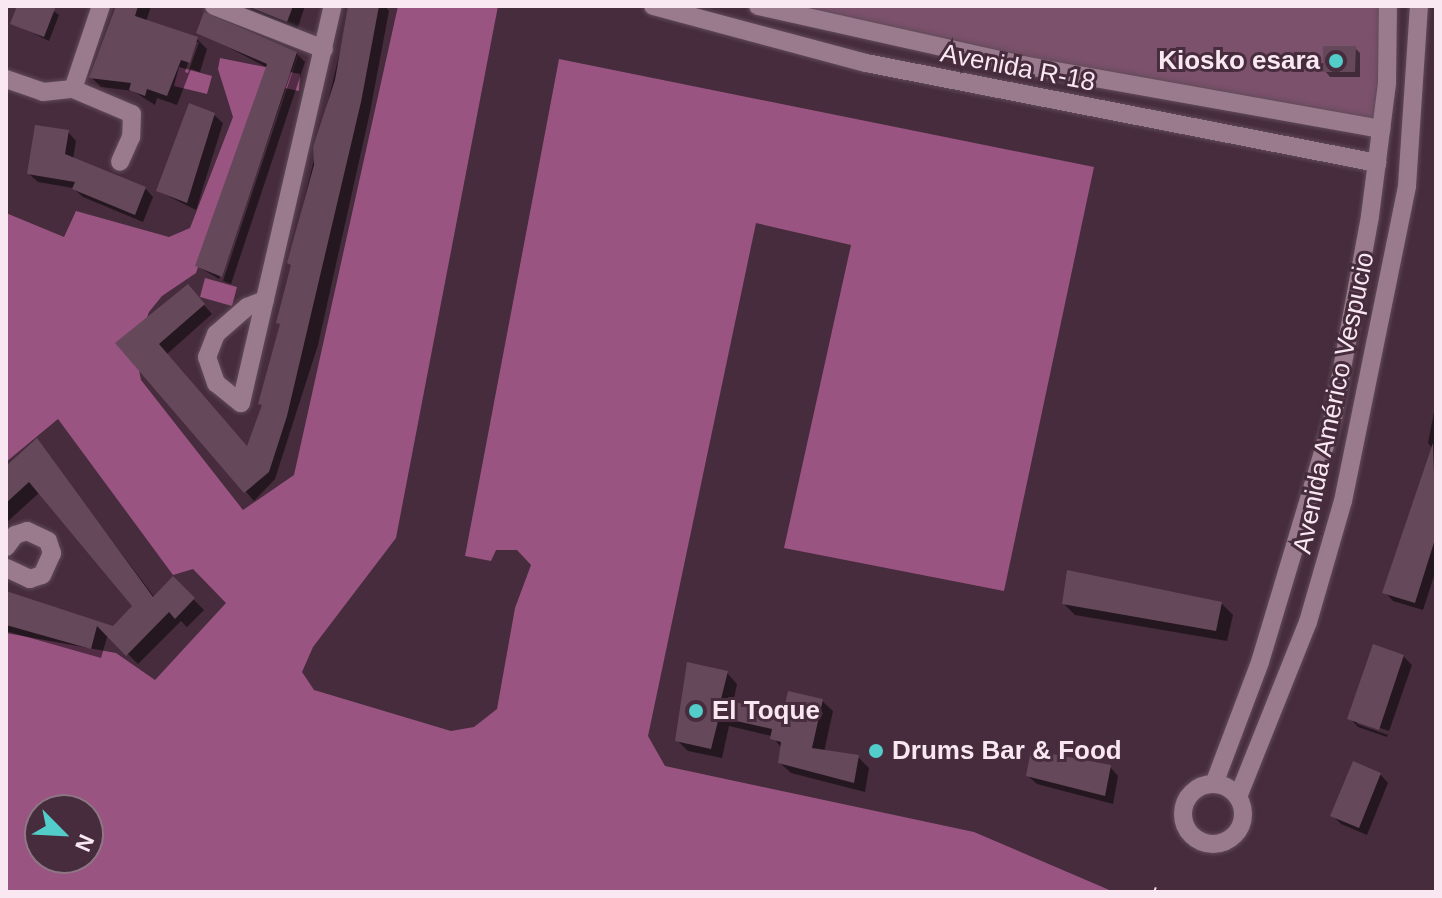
<!DOCTYPE html>
<meta charset="utf-8">
<style>
body{margin:0}
#map{position:relative;width:1442px;height:898px;overflow:hidden;background:#462c3c;font-family:Arial,sans-serif}
div>[style]{position:absolute}
.green>*{inset:0;background:#7b516b}
.water>*{inset:0;background:#9a5481}
.shadow>*{inset:0;background:#0007}
.ferry>*{height:2px;margin-top:-1px;transform-origin:0;background:repeating-linear-gradient(90deg,#fed5ec 0 10px,transparent 0 18px)}
.building>*{inset:0;background:#65495a}
.roads{filter:drop-shadow(0 0 2px #614b59) drop-shadow(0 0 2px #614b59)}
.street>*{height:18px;margin:-9px;padding:0 9px;transform-origin:9px;border-radius:9px;background:#9a7b8d}
.street>.ring{margin:-9px;padding:0;box-sizing:content-box;background:none;border:18px solid #9a7b8d;border-radius:50%}
.dots>*{width:22px;height:22px;translate:-50% -50%;box-sizing:border-box;border:4px solid #462c3c;border-radius:50%}
span{translate:-50% -50%;white-space:nowrap;text-align:center;line-height:1.15;-webkit-text-stroke:6px #462c3c;paint-order:stroke}
.poi-label{font-size:26px;color:#f9e7f1;font-weight:700}
.right{translate:-100% -50%;text-align:right}
.left{translate:0 -50%;text-align:left}
.street-label{font-size:26px;color:#f9e7f1}
.frame{position:absolute;inset:0;border:8px solid #f9e7f1;pointer-events:none}
.north{position:absolute;left:24px;top:794px;width:80px;height:80px;box-sizing:border-box;background:#462c3c;border:2px solid #8e7784;border-radius:50%;rotate:114deg;font-size:22px;font-weight:700;line-height:32px;text-align:center;color:#f9e7f1}
.north::after{content:'';display:block;margin:auto;width:28px;height:36px;background:#53cdca;clip-path:polygon(50% 0,100% 100%,50% 72%,0 100%)}
</style>
<div id="map">
<div class="green">
<div style="clip-path:polygon(758px 6px,1387px 6px,1381px 129px)"></div>
</div>
<div class="water">
<div style="clip-path:polygon(evenodd,398px 6px,498px 6px,396px 538px,313px 647px,302px 672px,314px 690px,451px 731px,474px 727px,497px 709px,515px 608px,531px 565px,517px 550px,496px 550px,491px 561px,465px 556px,559px 59px,1094px 167px,1004px 591px,784px 548px,851px 245px,756px 223px,648px 736px,665px 766px,974px 832px,1114px 892px,6px 892px,6px 633px,116px 653px,155px 680px,226px 603px,193px 569px,173px 575px,58px 419px,6px 462px,6px 213px,64px 237px,76px 211px,169px 237px,190px 228px,233px 117px,218px 69px,220px 58px,300px 74px,299px 91px,261px 83px,196px 273px,162px 296px,149px 312px,135px 350px,141px 380px,243px 510px,294px 475px,398px 6px,40px 810px,88px 810px,88px 858px,40px 858px,40px 810px)"></div>
<div style="clip-path:polygon(179px 67px,212px 76px,207px 94px,174px 86px)"></div>
<div style="clip-path:polygon(205px 278px,237px 287px,232px 306px,200px 297px)"></div>
</div>
<div class="shadow">
<div style="clip-path:polygon(19px 6px,46px 6px,59px 15px,49px 41px,13px 23px)"></div>
<div style="clip-path:polygon(evenodd,118px 6px,151px 6px,146px 22px,197px 39px,207px 49px,200px 72px,191px 69px,177px 105px,157px 98px,155px 105px,133px 91px,101px 87px,92px 78px,118px 6px,195px 42px,199px 42px,188px 73px,185px 72px,195px 42px)"></div>
<div style="clip-path:polygon(228px 6px,305px 6px,297px 30px)"></div>
<div style="clip-path:polygon(351px 6px,385px 6px,389px 11px,370px 112px,318px 345px,275px 479px,254px 501px,118px 343px,196px 296px,212px 314px,167px 354px,248px 448px,264px 407px,260px 403px,282px 326px,278px 322px,293px 267px,289px 263px)"></div>
<div style="clip-path:polygon(199px 32px,298px 54px,219px 279px,197px 266px,268px 68px)"></div>
<div style="clip-path:polygon(1355px 48px,1360px 53px,1360px 77px,1330px 77px,1325px 71px)"></div>
<div style="clip-path:polygon(298px 55px,305px 62px,231px 284px,223px 281px)"></div>
<div style="clip-path:polygon(214px 115px,223px 123px,196px 210px,158px 191px)"></div>
<div style="clip-path:polygon(68px 132px,76px 141px,73px 159px,145px 188px,153px 197px,143px 222px,83px 197px,73px 188px,38px 182px,29px 174px)"></div>
<div style="clip-path:polygon(1436px 401px,1436px 570px,1423px 610px,1393px 601px,1385px 592px,1433px 449px,1428px 443px)"></div>
<div style="clip-path:polygon(37px 441px,155px 598px,173px 579px,204px 610px,187px 627px,181px 621px,138px 664px,108px 634px,101px 658px,6px 631px,6px 594px,113px 628px,135px 606px,40px 492px,6px 523px,6px 469px)"></div>
<div style="clip-path:polygon(1221px 603px,1233px 615px,1227px 641px,1075px 615px,1064px 604px)"></div>
<div style="clip-path:polygon(evenodd,1403px 656px,1412px 665px,1387px 737px,1358px 727px,1350px 718px,1403px 656px,1357px 720px,1389px 731px,1388px 735px,1357px 724px,1357px 720px)"></div>
<div style="clip-path:polygon(727px 673px,737px 684px,733px 703px,784px 715px,822px 701px,833px 711px,824px 752px,858px 757px,869px 768px,865px 792px,791px 773px,780px 763px,782px 749px,772px 736px,729px 726px,722px 758px,688px 751px,677px 740px)"></div>
<div style="clip-path:polygon(1110px 767px,1118px 776px,1113px 804px,1037px 784px,1028px 776px)"></div>
<div style="clip-path:polygon(1380px 774px,1388px 783px,1367px 835px,1341px 824px,1333px 816px)"></div>
</div>
<div class="ferry">
<div style="left:1154px;top:892px;width:5px;rotate:-68deg"></div>
</div>
<div class="building">
<div style="clip-path:polygon(17px 6px,56px 6px,44px 37px,10px 24px)"></div>
<div style="clip-path:polygon(116px 6px,138px 6px,135px 16px,198px 37px,190px 63px,181px 60px,167px 96px,147px 89px,145px 96px,129px 90px,131px 83px,89px 78px)"></div>
<div style="clip-path:polygon(247px 6px,293px 6px,287px 22px)"></div>
<div style="clip-path:polygon(348px 6px,379px 6px,361px 102px,287px 416px,269px 472px,244px 493px,115px 343px,188px 284px,205px 304px,159px 344px,247px 446px,262px 405px,258px 404px,280px 324px,276px 323px,291px 265px,287px 263px,314px 165px,313px 147px,335px 80px)"></div>
<div style="clip-path:polygon(204px 12px,297px 52px,222px 277px,195px 266px,267px 64px,196px 33px)"></div>
<div style="clip-path:polygon(1323px 46px,1356px 46px,1355px 72px,1323px 72px)"></div>
<div style="clip-path:polygon(189px 103px,215px 113px,187px 203px,156px 191px)"></div>
<div style="clip-path:polygon(35px 125px,69px 130px,65px 154px,146px 187px,135px 215px,72px 189px,75px 182px,27px 174px)"></div>
<div style="clip-path:polygon(37px 438px,153px 597px,173px 576px,195px 598px,175px 619px,169px 612px,126px 656px,97px 626px,91px 649px,6px 625px,6px 591px,113px 626px,132px 606px,29px 482px,6px 503px,6px 466px)"></div>
<div style="clip-path:polygon(1433px 443px,1436px 536px,1415px 603px,1382px 593px)"></div>
<div style="clip-path:polygon(1067px 570px,1222px 602px,1216px 631px,1062px 604px)"></div>
<div style="clip-path:polygon(1373px 644px,1404px 655px,1379px 730px,1347px 719px)"></div>
<div style="clip-path:polygon(687px 662px,728px 671px,721px 699px,783px 713px,788px 691px,823px 699px,812px 748px,859px 755px,854px 783px,778px 763px,781px 742px,770px 739px,772px 729px,719px 717px,711px 749px,675px 741px)"></div>
<div style="clip-path:polygon(1031px 750px,1111px 765px,1105px 796px,1026px 776px)"></div>
<div style="clip-path:polygon(1353px 761px,1381px 773px,1359px 828px,1330px 816px)"></div>
</div>
<div class="roads">
<div class="street">
<div style="left:214px;top:6px;width:118px;rotate:21.4deg"></div>
<div style="left:653px;top:6px;width:220px;rotate:15deg"></div>
<div style="left:866px;top:63px;width:521px;rotate:11.07deg"></div>
<div style="left:758px;top:6px;width:271px;rotate:12.6deg"></div>
<div style="left:1022px;top:65px;width:365px;rotate:10.1deg"></div>
<div style="left:6px;top:79px;width:39px;rotate:19deg"></div>
<div style="left:43px;top:92px;width:30px;rotate:-6deg"></div>
<div style="left:73px;top:89px;width:88px;rotate:-71.4deg"></div>
<div style="left:73px;top:89px;width:64px;rotate:23deg"></div>
<div style="left:132px;top:114px;width:23px;rotate:92deg"></div>
<div style="left:131px;top:137px;width:27px;rotate:114deg"></div>
<div style="left:265px;top:300px;width:19px;rotate:159deg"></div>
<div style="left:247px;top:307px;width:41px;rotate:138.9deg"></div>
<div style="left:216px;top:334px;width:25px;rotate:111deg"></div>
<div style="left:207px;top:357px;width:28px;rotate:71deg"></div>
<div style="left:216px;top:383px;width:32px;rotate:39deg"></div>
<div style="left:241px;top:403px;width:408px;rotate:-77deg"></div>
<div style="left:6px;top:547px;width:15px;rotate:-53deg"></div>
<div style="left:15px;top:535px;width:13px;rotate:-18deg"></div>
<div style="left:27px;top:531px;width:23px;rotate:25deg"></div>
<div style="left:48px;top:541px;width:13px;rotate:72deg"></div>
<div style="left:52px;top:553px;width:24px;rotate:114deg"></div>
<div style="left:42px;top:575px;width:13px;rotate:162deg"></div>
<div style="left:30px;top:579px;width:26px;rotate:-155deg"></div>
<div style="left:1214px;top:784px;width:130px;rotate:-69.3deg"></div>
<div style="left:1260px;top:662px;width:255px;rotate:-73.3deg"></div>
<div style="left:1333px;top:418px;width:205px;rotate:-79.6deg"></div>
<div style="left:1370px;top:216px;width:134px;rotate:-82.7deg"></div>
<div style="left:1387px;top:83px;width:77px;rotate:-89.3deg"></div>
<div class="ring" style="left:1183px;top:784px;width:42px;height:42px"></div>
<div style="left:1238px;top:797px;width:188px;rotate:-68.2deg"></div>
<div style="left:1308px;top:622px;width:126px;rotate:-73.9deg"></div>
<div style="left:1343px;top:501px;width:321px;rotate:-78.5deg"></div>
<div style="left:1407px;top:186px;width:180px;rotate:-86.2deg"></div>
</div>
</div>
<div class="dots">
<div style="left:1336px;top:61px;background:#53cdca"></div>
<div style="left:696px;top:711px;background:#53cdca"></div>
<div style="left:876px;top:751px;background:#53cdca"></div>
</div>
<div class="poi-label">
<span class="right" style="left:1320px;top:61px">Kiosko esara</span>
<span class="left" style="left:712px;top:711px">El Toque</span>
<span class="left" style="left:892px;top:751px">Drums Bar &amp; Food</span>
</div>
<div class="street-label">
<span style="left:1018px;top:68px;rotate:11deg">Avenida R-18</span>
<span style="left:1334px;top:403px;rotate:-78deg">Avenida Américo Vespucio</span>
</div>
<div class="frame"></div>
<div class="north">N</div>
</div>
